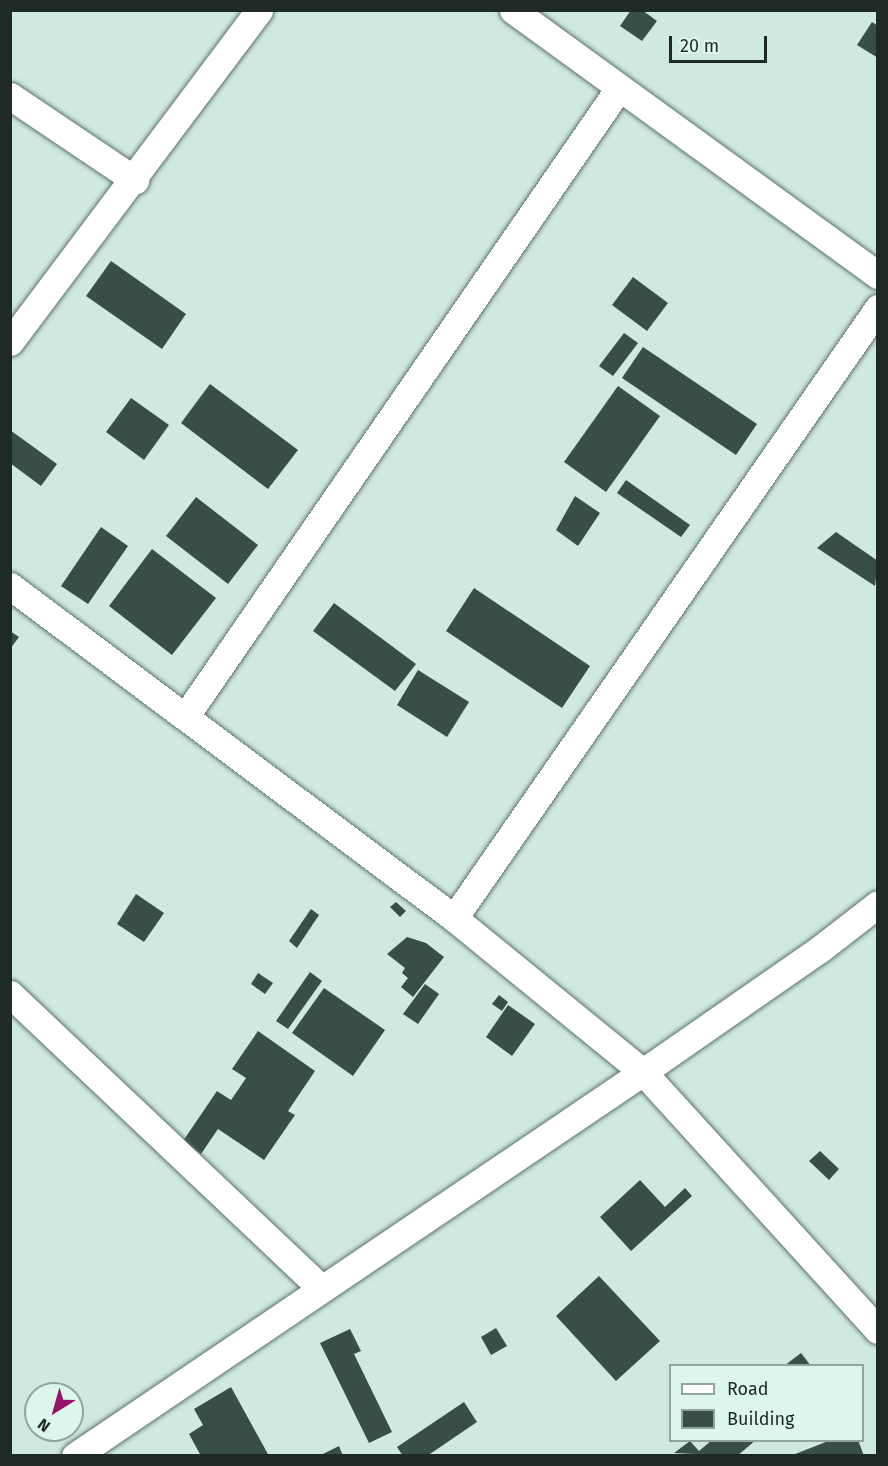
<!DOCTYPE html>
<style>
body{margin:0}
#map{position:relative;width:888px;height:1466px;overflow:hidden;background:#cfe9e0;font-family:"Fira Sans",sans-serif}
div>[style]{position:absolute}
.building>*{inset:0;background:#394e47}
.roads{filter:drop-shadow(0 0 2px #5b7169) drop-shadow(0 0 2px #5b7169)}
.street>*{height:27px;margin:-13.5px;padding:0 13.5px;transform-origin:13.5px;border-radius:13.5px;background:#fff}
span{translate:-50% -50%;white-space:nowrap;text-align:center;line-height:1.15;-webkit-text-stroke:6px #dcf6ed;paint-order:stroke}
.frame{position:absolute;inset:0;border:12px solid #1f2926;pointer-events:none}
.legend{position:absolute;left:669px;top:1364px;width:195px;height:78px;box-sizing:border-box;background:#dcf6ed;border:2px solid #90a49d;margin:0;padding:8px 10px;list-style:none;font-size:18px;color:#1f2926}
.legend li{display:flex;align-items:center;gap:12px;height:30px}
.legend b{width:30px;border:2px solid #90a49d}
.north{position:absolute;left:24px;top:1382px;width:60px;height:60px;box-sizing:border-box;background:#dcf6ed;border:2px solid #90a49d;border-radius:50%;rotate:217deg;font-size:16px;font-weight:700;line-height:24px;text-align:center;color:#1f2926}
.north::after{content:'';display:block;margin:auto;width:21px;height:27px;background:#991367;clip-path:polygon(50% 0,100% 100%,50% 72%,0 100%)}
.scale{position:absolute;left:669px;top:36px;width:98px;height:27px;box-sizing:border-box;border:3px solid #1f2926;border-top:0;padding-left:8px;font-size:18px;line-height:21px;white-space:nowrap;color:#1f2926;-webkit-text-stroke:4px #dcf6ed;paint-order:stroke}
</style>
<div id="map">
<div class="building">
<div style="clip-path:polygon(631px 10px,642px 10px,657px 21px,642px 41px,620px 26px)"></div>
<div style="clip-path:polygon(872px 22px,878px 26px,878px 58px,857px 45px)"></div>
<div style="clip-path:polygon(111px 261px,186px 314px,162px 349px,86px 296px)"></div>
<div style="clip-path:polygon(633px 277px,668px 303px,647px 331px,612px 305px)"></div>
<div style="clip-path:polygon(624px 333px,638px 343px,613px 376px,599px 366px)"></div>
<div style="clip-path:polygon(643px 347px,757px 424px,736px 455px,622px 378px)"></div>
<div style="clip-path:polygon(210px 384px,298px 450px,268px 489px,181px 423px)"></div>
<div style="clip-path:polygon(618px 386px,660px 416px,606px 492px,564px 462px)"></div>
<div style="clip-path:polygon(131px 398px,169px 425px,144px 460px,106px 432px)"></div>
<div style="clip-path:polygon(10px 430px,57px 464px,41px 486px,10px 463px)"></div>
<div style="clip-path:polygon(626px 480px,690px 525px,681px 537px,617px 493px)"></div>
<div style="clip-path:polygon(575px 496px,600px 513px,578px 546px,556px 530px)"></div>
<div style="clip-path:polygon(196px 497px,258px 545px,228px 584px,166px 536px)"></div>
<div style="clip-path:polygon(101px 527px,128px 546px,88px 604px,61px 586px)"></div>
<div style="clip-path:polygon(836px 532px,878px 561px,875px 586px,817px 548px)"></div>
<div style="clip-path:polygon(152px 549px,216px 598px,172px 655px,109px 606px)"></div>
<div style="clip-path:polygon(474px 588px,590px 666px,562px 708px,446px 631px)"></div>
<div style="clip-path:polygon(334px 603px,416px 664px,395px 691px,313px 631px)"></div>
<div style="clip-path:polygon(10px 631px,19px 637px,10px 649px)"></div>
<div style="clip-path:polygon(418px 670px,469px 702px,447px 737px,397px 705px)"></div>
<div style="clip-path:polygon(136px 894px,164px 913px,144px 942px,117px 924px)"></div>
<div style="clip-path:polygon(396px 902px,406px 911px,400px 917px,390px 907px)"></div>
<div style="clip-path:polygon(311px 909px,319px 915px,297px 948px,289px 941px)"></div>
<div style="clip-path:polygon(407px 937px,426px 943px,444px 957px,413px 997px,401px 987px,408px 978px,402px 973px,405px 968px,387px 954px)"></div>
<div style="clip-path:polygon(310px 972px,322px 981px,288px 1029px,276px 1021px)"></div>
<div style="clip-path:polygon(258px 973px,273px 983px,265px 994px,251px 984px)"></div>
<div style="clip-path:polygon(425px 984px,439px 994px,418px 1024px,403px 1014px)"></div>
<div style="clip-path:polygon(324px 988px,385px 1030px,353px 1076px,292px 1033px)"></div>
<div style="clip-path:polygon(499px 995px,508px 1002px,502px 1011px,492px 1004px)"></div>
<div style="clip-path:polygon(508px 1005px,535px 1024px,512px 1056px,486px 1037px)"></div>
<div style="clip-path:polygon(258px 1031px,315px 1071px,288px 1111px,295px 1115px,264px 1160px,218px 1129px,201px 1154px,183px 1141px,217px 1091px,231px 1100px,240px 1087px,246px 1078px,232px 1069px)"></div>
<div style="clip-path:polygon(820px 1151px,839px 1169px,829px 1180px,809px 1161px)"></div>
<div style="clip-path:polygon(640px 1180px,665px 1207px,685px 1188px,692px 1196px,631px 1251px,600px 1217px)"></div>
<div style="clip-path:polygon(599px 1276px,660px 1341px,616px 1381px,556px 1316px)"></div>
<div style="clip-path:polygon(496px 1328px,507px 1346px,491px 1355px,481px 1337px)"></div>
<div style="clip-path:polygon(350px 1329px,361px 1351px,354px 1354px,392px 1432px,369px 1443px,320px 1343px)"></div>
<div style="clip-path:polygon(801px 1353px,811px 1366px,784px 1366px)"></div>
<div style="clip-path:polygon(231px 1387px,269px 1456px,201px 1456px,189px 1434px,203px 1425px,194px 1409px)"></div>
<div style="clip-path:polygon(464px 1402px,477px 1422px,427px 1456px,403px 1456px,397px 1447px)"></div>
<div style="clip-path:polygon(712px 1440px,756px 1440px,737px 1456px,674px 1453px,690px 1441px,699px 1451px)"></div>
<div style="clip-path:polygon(831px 1440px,858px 1440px,864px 1456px,790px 1456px)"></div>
<div style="clip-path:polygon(339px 1446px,343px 1456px,319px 1456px)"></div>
</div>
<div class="roads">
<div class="street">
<div style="left:513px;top:10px;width:451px;rotate:36deg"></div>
<div style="left:10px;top:96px;width:151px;rotate:33.9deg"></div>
<div style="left:10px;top:342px;width:415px;rotate:-53.1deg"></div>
<div style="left:10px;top:586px;width:554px;rotate:36.79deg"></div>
<div style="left:454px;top:918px;width:244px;rotate:39.2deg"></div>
<div style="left:643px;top:1072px;width:349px;rotate:47.7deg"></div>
<div style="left:185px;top:717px;width:764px;rotate:-55.39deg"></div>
<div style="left:454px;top:918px;width:743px;rotate:-55.2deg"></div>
<div style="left:10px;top:994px;width:428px;rotate:43.4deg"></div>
<div style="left:75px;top:1456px;width:686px;rotate:-34.06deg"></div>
<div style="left:643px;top:1072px;width:216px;rotate:-34.8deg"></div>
<div style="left:820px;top:949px;width:73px;rotate:-37.8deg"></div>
</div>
</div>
<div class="frame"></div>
<ul class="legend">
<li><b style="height:8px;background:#fff"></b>Road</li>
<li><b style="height:16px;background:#394e47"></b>Building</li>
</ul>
<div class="north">N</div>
<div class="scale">20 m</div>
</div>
